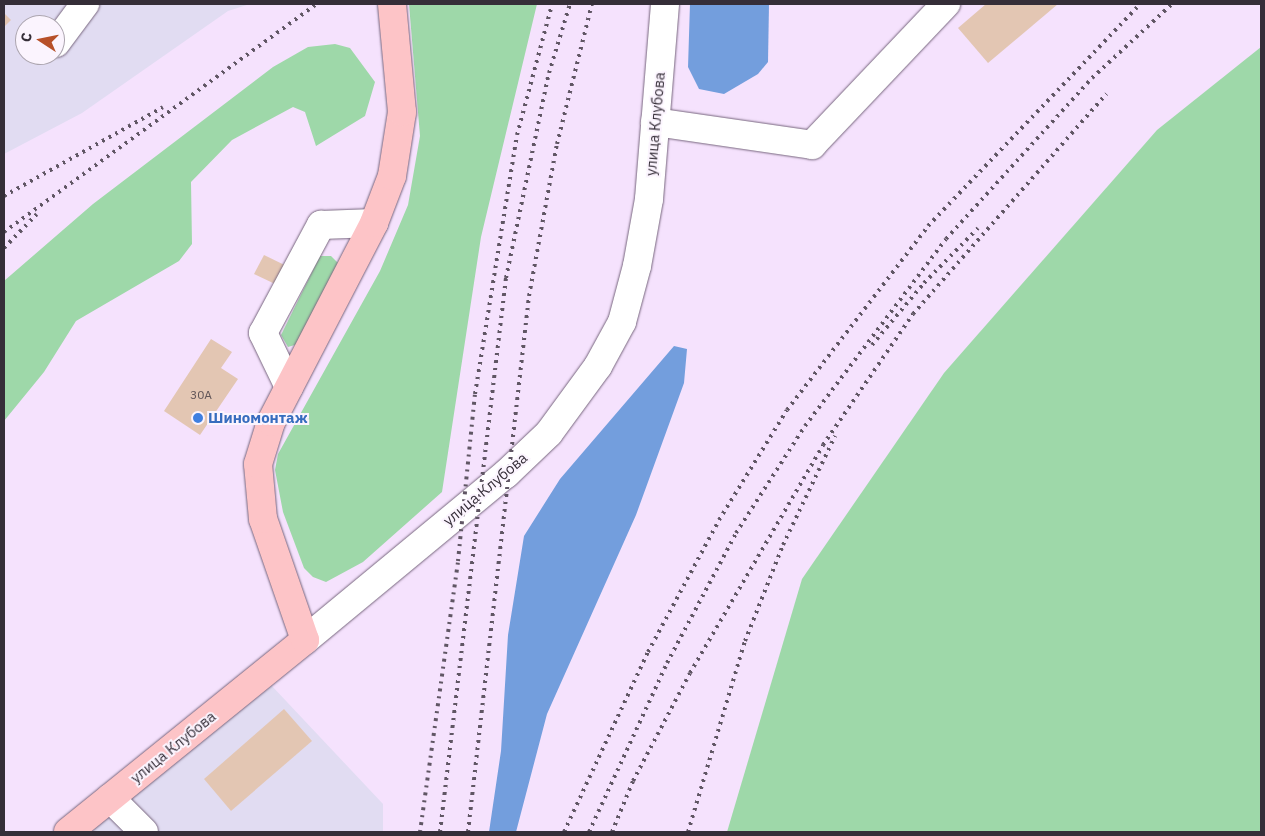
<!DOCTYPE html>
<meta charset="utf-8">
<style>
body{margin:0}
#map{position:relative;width:1265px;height:836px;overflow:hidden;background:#f5e2fd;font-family:"IBM Plex Sans",sans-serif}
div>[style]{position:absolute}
.industrial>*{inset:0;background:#e1dcf2}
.green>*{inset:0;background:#9ed8a9}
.water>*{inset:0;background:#739edd}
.building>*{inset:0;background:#e3c6b3}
.roads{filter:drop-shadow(0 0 1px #77667e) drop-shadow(0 0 1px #77667e)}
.minor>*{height:28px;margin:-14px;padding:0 14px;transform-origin:14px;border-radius:14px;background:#fff}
.major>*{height:28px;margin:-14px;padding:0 14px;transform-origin:14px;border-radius:14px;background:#fdc4c7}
.rail>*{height:4px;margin-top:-2px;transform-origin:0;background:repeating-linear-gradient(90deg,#605664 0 2.5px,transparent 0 7.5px)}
.dots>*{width:14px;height:14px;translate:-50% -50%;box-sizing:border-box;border:2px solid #fbf4fe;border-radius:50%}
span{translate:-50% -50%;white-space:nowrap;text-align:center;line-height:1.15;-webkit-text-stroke:4px #fbf4fe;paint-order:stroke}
.number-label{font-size:12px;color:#605457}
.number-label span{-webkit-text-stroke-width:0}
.street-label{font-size:15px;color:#352e38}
.shop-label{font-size:15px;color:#366cbe;font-weight:700}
.left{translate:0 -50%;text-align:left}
.frame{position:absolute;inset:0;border:5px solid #352e38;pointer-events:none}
.north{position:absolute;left:15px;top:15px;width:50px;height:50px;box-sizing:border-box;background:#fbf4fe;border:1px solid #aca5af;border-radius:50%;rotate:281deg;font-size:14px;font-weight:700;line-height:20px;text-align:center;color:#352e38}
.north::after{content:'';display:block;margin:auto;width:18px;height:22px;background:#b75029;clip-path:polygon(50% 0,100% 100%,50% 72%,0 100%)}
</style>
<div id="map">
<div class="industrial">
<div style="clip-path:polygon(evenodd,4px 4px,250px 4px,228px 11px,82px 113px,4px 154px,4px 4px,25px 25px,55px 25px,55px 55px,25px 55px,25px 25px)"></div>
<div style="clip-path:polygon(271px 685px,383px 804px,383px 832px,83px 832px)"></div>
</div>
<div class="green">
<div style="clip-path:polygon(409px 4px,537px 4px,481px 237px,442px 492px,363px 562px,326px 582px,313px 577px,304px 568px,283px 512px,275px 470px,278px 454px,380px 271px,408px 205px,420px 136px)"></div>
<div style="clip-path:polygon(335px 44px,350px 48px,375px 82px,365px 116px,316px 146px,305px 112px,293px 107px,232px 140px,191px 182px,192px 244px,179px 261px,76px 321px,44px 372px,4px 421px,4px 281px,93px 204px,273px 67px,308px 47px)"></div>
<div style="clip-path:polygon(1261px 47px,1261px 832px,727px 832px,802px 579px,944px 373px,1157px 130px)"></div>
<div style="clip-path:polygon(320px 256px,331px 256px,338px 263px,298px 344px,288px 347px,281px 335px)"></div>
</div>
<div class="water">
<div style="clip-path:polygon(690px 4px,769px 4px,768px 62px,758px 74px,724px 94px,699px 89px,688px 67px)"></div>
<div style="clip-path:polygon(674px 346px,687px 349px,684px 383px,636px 515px,547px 714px,516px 832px,489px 832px,501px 751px,508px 635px,524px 536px,560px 479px)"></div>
</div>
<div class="building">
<div style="clip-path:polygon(986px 4px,1058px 4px,988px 63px,958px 28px)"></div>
<div style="clip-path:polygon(4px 13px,11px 20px,4px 27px)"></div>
<div style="clip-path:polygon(264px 255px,301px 273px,292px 292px,254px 274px)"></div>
<div style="clip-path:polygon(211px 339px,232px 352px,221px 368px,238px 379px,200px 435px,164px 411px)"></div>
<div style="clip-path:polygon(284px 709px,312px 741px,231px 811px,204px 779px)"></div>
</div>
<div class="roads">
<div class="minor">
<div style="left:56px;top:43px;width:49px;rotate:-53.4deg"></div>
<div style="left:655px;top:122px;width:159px;rotate:8.3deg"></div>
<div style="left:812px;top:145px;width:195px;rotate:-46.5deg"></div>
<div style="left:289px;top:387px;width:60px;rotate:-115.7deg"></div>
<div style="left:263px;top:333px;width:123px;rotate:-61.8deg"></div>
<div style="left:321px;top:225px;width:53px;rotate:-2.2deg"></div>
<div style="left:305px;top:640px;width:261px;rotate:-39.6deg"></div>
<div style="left:506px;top:474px;width:59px;rotate:-43.6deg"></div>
<div style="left:549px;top:433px;width:83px;rotate:-53.8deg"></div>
<div style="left:598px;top:366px;width:50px;rotate:-61.4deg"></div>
<div style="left:622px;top:322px;width:58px;rotate:-75deg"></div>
<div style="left:637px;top:266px;width:68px;rotate:-79.8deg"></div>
<div style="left:649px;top:199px;width:196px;rotate:-85.3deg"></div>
<div style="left:110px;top:798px;width:48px;rotate:45deg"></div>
</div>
<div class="major">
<div style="left:68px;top:832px;width:305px;rotate:-39deg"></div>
<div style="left:305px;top:640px;width:128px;rotate:-109.1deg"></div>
<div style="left:263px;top:519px;width:55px;rotate:-95.2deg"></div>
<div style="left:258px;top:464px;width:44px;rotate:-72.8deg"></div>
<div style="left:271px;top:422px;width:224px;rotate:-62.6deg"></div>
<div style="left:374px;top:223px;width:50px;rotate:-69deg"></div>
<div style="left:392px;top:176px;width:65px;rotate:-81.1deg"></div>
<div style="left:402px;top:112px;width:108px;rotate:-95.3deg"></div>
</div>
</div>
<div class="rail">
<div style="left:4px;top:196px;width:182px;rotate:-29.2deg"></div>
<div style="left:4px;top:232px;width:387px;rotate:-36.1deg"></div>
<div style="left:4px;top:248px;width:47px;rotate:-45.9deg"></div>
<div style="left:872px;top:345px;width:81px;rotate:-50deg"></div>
<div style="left:924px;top:283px;width:77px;rotate:-45.5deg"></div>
<div style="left:420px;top:832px;width:274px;rotate:-82deg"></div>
<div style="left:458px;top:561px;width:168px;rotate:-84.2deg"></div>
<div style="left:475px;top:394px;width:262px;rotate:-80.8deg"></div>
<div style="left:517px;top:135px;width:136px;rotate:-75deg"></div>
<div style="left:440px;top:832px;width:558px;rotate:-83.21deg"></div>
<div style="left:506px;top:278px;width:209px;rotate:-78.2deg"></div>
<div style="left:549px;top:73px;width:72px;rotate:-73.1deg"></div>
<div style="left:468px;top:832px;width:539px;rotate:-83.51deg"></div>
<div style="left:529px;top:296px;width:155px;rotate:-79.6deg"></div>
<div style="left:557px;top:144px;width:144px;rotate:-76deg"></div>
<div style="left:564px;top:832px;width:199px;rotate:-65deg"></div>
<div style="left:648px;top:652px;width:150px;rotate:-61.7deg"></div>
<div style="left:719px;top:520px;width:129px;rotate:-58.3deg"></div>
<div style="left:787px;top:410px;width:232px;rotate:-52.5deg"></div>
<div style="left:928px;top:226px;width:307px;rotate:-46.3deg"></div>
<div style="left:589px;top:832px;width:186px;rotate:-65.2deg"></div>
<div style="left:667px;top:663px;width:147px;rotate:-62deg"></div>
<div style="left:736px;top:533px;width:127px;rotate:-57.2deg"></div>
<div style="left:805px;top:426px;width:234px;rotate:-53deg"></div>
<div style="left:946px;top:239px;width:217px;rotate:-47.8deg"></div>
<div style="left:1092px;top:78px;width:109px;rotate:-42.8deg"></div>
<div style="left:612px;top:832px;width:55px;rotate:-67.6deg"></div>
<div style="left:633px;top:781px;width:122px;rotate:-62.2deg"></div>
<div style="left:690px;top:673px;width:264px;rotate:-59.7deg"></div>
<div style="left:823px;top:445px;width:159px;rotate:-55.5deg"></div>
<div style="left:913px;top:314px;width:293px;rotate:-48.7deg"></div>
<div style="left:688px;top:832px;width:199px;rotate:-73.4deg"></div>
<div style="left:745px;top:641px;width:103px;rotate:-68.4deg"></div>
<div style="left:783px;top:545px;width:121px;rotate:-64.5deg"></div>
</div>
<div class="dots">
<div style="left:198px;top:418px;background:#3f7fe0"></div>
</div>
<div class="number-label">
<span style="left:201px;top:395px">30А</span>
</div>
<div class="street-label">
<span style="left:655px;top:124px;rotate:-85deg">улица Клубова</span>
<span style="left:485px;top:489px;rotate:-40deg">улица Клубова</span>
<span style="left:173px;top:747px;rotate:-39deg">улица Клубова</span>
</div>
<div class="shop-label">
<span class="left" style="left:208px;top:418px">Шиномонтаж</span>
</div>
<div class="frame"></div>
<div class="north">С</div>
</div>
